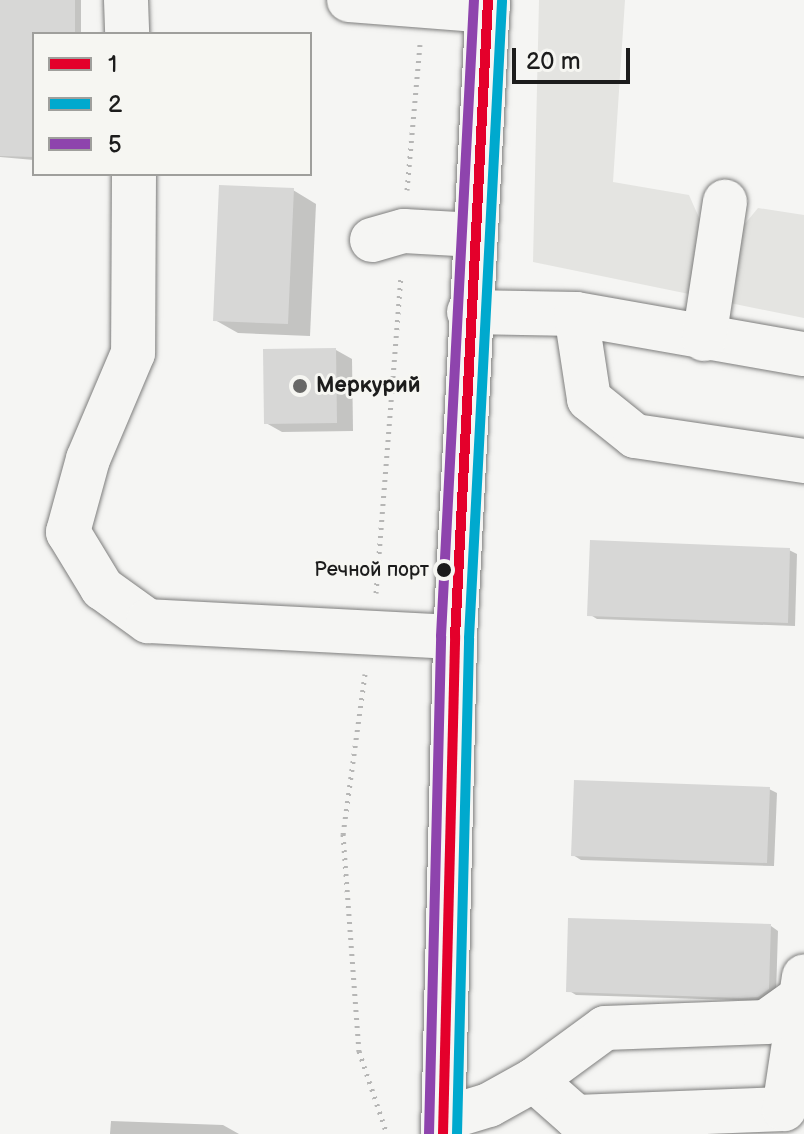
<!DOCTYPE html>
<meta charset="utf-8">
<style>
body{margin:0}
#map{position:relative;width:804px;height:1134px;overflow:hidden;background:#f5f5f3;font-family:"Balsamiq Sans",sans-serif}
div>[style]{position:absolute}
.green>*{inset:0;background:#e4e4e1}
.shadow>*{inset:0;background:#0003}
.building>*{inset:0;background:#d7d7d6}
.path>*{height:5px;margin-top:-2.5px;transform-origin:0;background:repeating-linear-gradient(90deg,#b6b6b5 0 2px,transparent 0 8px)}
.roads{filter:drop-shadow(0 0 2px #7e7e7d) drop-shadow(0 0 2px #7e7e7d)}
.minor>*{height:44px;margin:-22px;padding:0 22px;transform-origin:22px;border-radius:22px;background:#f5f5f3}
.major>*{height:44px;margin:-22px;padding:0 22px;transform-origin:22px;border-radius:22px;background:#f5f5f3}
.bus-1>*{height:10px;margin:-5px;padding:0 5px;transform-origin:5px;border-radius:5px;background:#e4002b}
.bus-2>*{height:10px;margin:-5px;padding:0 5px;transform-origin:5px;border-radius:5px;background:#00a9ce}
.bus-3>*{height:10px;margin:-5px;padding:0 5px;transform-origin:5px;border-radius:5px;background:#8e44ad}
.dots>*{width:22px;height:22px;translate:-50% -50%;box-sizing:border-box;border:4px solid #f6f6f2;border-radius:50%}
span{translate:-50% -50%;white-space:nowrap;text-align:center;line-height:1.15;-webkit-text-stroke:6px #f6f6f2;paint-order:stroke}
.bus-label{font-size:20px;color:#1c1c1c}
.right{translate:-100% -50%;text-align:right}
.poi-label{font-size:22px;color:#1c1c1c;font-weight:700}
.left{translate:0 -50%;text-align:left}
.legend{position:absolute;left:32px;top:32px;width:280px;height:144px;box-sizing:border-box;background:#f6f6f2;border:2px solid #9f9f9c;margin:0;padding:10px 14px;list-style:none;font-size:24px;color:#1c1c1c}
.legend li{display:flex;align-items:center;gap:16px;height:40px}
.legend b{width:40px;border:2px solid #9f9f9c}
.scale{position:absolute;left:512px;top:48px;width:118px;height:36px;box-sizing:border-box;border:4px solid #1c1c1c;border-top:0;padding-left:10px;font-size:24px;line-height:28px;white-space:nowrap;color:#1c1c1c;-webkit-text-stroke:6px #f6f6f2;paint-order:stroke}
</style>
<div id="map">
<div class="green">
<div style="clip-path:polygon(539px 0,625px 0,613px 182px,689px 195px,708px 238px,689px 294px,533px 262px)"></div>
<div style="clip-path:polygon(758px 208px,804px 215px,804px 318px,720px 301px,729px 243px)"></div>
</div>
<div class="shadow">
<div style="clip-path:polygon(0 0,81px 0,81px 34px,34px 34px,34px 160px,0 157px)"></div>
<div style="clip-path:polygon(293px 190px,316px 204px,310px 336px,238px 333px,215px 320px)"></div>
<div style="clip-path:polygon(336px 350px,352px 359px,353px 431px,282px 432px,266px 423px)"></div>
<div style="clip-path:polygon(789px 550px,797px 554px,795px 626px,597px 619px,589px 614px)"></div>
<div style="clip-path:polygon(769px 789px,777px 793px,774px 866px,581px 860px,573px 855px)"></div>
<div style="clip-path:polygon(771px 926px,778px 931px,776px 994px,766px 1001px,576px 995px,568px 990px)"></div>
<div style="clip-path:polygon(111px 1121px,223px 1125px,239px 1134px,110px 1134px)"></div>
</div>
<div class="building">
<div style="clip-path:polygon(0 0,75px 0,75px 34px,34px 34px,34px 157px,0 156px)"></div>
<div style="clip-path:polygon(219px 185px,294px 188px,288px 324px,213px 321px)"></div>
<div style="clip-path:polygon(336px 348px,337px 423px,264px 424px,263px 349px)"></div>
<div style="clip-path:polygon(590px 540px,790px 548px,788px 623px,587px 616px)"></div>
<div style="clip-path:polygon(574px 780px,770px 787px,767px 863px,571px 856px)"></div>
<div style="clip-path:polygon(568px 918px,771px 924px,769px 989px,758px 997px,742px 998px,566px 992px)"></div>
</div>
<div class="path">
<div style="left:407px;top:190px;width:146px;rotate:-84.9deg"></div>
<div style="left:376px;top:593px;width:318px;rotate:-85.5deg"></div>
<div style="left:365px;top:674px;width:162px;rotate:97.8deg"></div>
<div style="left:343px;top:834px;width:218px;rotate:85.8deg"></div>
<div style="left:359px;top:1051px;width:88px;rotate:71.4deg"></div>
</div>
<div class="roads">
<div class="minor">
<div style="left:126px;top:0;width:34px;rotate:88deg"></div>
<div style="left:349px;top:0;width:139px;rotate:4.5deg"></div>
<div style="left:134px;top:174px;width:179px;rotate:90.3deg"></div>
<div style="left:133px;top:353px;width:115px;rotate:113deg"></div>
<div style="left:88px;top:459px;width:76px;rotate:105.3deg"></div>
<div style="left:68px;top:532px;width:66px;rotate:58.7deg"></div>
<div style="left:102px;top:588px;width:57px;rotate:35.7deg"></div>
<div style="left:148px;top:621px;width:307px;rotate:3deg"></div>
<div style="left:372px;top:240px;width:33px;rotate:-16deg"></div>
<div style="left:404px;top:231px;width:71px;rotate:3.2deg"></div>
<div style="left:469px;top:312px;width:107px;rotate:1.1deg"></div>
<div style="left:576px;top:314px;width:231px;rotate:10deg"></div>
<div style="left:576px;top:314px;width:86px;rotate:81.3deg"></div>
<div style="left:589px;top:399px;width:59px;rotate:38.8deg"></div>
<div style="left:635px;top:436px;width:171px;rotate:8.4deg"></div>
<div style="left:704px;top:339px;width:139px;rotate:-81.3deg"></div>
<div style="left:534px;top:1080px;width:56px;rotate:41.4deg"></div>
<div style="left:576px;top:1117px;width:208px;rotate:-2.2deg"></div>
<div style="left:784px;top:1109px;width:134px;rotate:-81.4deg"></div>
<div style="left:443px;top:1119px;width:48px;rotate:-16.9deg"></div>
<div style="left:489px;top:1105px;width:51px;rotate:-29.1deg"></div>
<div style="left:534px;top:1080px;width:88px;rotate:-36.2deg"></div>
<div style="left:605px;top:1028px;width:161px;rotate:-2.1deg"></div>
<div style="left:766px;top:1022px;width:47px;rotate:-35.4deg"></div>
</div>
<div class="major">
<div style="left:443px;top:1134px;width:497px;rotate:-88.6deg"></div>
<div style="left:455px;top:637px;width:638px;rotate:-87.03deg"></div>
</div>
</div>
<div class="bus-1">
<div style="left:443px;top:1134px;width:497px;rotate:-88.6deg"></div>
<div style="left:455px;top:637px;width:638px;rotate:-87.03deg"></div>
</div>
<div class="bus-2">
<div style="left:457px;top:1134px;width:496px;rotate:-88.6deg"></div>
<div style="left:469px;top:638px;width:638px;rotate:-87.03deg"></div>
</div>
<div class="bus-3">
<div style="left:429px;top:1134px;width:498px;rotate:-88.6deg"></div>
<div style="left:441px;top:636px;width:637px;rotate:-87.03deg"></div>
</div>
<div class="dots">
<div style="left:300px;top:386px;background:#686867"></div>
<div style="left:444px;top:570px;background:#1c1c1c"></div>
</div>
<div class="bus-label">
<span class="right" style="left:429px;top:570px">Речной порт</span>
</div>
<div class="poi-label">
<span class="left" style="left:316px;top:386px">Меркурий</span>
</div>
<ul class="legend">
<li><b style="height:10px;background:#e4002b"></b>1</li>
<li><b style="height:10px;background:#00a9ce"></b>2</li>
<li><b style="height:10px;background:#8e44ad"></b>5</li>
</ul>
<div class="scale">20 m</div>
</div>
